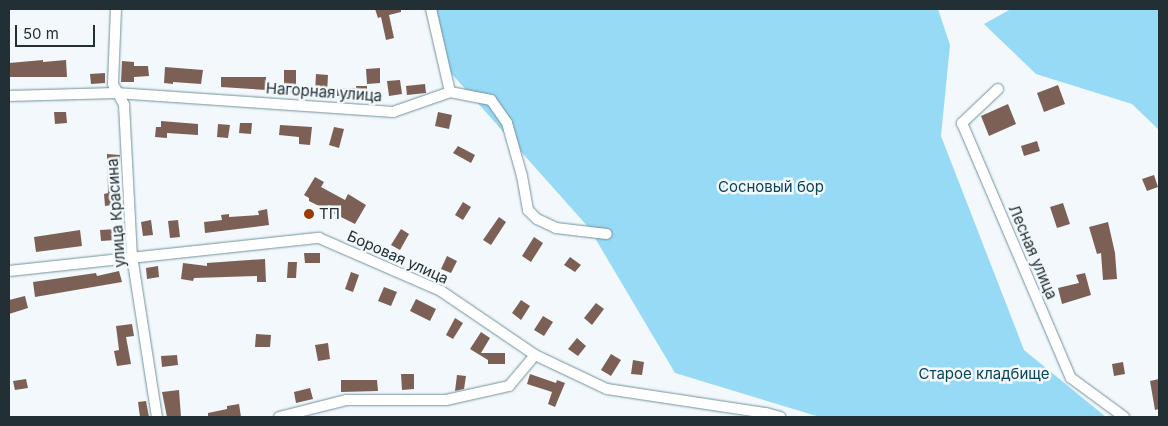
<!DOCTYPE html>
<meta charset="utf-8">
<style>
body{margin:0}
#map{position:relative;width:1168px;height:426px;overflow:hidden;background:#f2f8fb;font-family:Inter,sans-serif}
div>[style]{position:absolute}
.green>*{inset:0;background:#97daf6}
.building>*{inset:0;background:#7c6055}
.roads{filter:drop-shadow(0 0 1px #72919e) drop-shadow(0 0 1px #72919e)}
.street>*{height:10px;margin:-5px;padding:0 5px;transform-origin:5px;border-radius:5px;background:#fff}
.dots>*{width:14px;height:14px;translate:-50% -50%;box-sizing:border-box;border:2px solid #f2f8fb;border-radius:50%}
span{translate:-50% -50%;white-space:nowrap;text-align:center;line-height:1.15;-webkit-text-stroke:5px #f2f8fb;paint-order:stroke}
.street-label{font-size:15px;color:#222f35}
.park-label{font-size:15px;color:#0b4356}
.poi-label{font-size:15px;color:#222f35}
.left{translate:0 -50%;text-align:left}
.frame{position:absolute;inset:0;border:10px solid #222f35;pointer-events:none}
.scale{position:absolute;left:15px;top:25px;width:80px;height:22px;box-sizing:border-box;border:2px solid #222f35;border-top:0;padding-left:6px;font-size:15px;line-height:18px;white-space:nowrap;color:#222f35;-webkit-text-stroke:4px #f2f8fb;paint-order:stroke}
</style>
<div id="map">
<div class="green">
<div style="clip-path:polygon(432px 9px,938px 9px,950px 45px,941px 136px,1024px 350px,1106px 417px,820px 417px,675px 373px,589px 228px,451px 73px)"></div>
<div style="clip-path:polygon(1011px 9px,1159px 9px,1159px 130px,1132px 104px,1036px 74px,984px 24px)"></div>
</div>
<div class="building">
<div style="clip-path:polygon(375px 9px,401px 9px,401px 12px,389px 15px,394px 38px,386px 40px,381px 17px,378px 18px)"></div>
<div style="clip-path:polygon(43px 60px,43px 62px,66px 60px,67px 77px,9px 77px,9px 63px)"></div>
<div style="clip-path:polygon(122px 61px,134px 62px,134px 66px,148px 66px,149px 76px,134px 77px,134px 82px,121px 82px)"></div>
<div style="clip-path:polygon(165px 67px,203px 70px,201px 84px,173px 82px,173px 84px,164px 83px)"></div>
<div style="clip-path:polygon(380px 68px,380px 83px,367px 84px,366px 69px)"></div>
<div style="clip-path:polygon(284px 70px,296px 70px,296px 93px,284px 93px)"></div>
<div style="clip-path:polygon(105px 73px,105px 83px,91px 84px,90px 74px)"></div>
<div style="clip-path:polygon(316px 74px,328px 75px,327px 93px,315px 92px)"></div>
<div style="clip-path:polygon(221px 77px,266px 77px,266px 90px,221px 87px)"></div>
<div style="clip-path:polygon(400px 80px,402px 94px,389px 96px,387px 81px)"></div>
<div style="clip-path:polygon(425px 84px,426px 93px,407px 95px,406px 86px)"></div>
<div style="clip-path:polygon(1058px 85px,1065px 104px,1044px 112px,1037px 93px)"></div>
<div style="clip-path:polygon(356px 86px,367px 86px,367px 95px,337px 96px,337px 88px,356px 88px)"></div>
<div style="clip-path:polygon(1008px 104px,1016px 124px,989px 136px,981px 116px)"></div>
<div style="clip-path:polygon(54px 112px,66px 112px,67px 123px,55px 124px)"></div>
<div style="clip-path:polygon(438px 112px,452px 115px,449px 129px,435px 126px)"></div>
<div style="clip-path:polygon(161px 121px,198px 124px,198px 135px,167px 133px,167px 138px,155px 137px,156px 127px,161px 127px)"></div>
<div style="clip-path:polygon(240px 123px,252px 123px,251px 134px,239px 133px)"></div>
<div style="clip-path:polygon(218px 124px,230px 125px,228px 138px,217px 137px)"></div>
<div style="clip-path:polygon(280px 125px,312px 127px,310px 145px,299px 144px,299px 137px,279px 135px)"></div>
<div style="clip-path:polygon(334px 127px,344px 129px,339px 148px,329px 145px)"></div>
<div style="clip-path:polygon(1037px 141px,1040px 151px,1024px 156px,1021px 146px)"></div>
<div style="clip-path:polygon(458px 146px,475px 155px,471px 163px,453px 153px)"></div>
<div style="clip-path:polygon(107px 154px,120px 155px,120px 181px,117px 181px,120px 204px,105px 206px,104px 194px,108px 193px)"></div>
<div style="clip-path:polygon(1154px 175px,1158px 187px,1147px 191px,1142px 179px)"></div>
<div style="clip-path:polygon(315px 177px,324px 182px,321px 187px,345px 200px,348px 194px,366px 205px,355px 224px,309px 201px,309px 198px,304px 195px)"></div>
<div style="clip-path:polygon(463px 202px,471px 207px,463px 220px,455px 215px)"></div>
<div style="clip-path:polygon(1063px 203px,1070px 224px,1057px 228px,1050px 207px)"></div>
<div style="clip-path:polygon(267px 209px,269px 225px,205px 233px,204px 222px,222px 220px,221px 215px,229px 214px,229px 217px,259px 215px,258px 211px)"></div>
<div style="clip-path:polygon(499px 217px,506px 222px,491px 245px,483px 240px)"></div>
<div style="clip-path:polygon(151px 220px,153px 235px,143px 236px,141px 222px)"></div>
<div style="clip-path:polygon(178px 220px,180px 237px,170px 238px,168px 221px)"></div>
<div style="clip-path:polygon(1108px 222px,1115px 253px,1117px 279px,1103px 280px,1101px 253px,1097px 254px,1089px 227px)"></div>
<div style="clip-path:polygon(116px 229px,116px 240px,101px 241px,100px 230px)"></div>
<div style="clip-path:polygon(401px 229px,409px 234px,400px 250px,391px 245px)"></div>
<div style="clip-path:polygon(80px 230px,82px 246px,36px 252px,34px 237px)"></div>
<div style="clip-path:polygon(534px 237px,543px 243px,531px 262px,522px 256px)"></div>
<div style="clip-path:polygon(304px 253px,320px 253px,320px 263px,305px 263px)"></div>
<div style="clip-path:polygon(447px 256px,457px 261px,451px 273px,441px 269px)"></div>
<div style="clip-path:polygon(570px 257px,581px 265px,575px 272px,564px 265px)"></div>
<div style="clip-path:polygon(265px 259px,266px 282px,257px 282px,257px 276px,194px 278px,193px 281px,181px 279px,183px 263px,207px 266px,207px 263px)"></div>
<div style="clip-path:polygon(288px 262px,297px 262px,296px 278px,287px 278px)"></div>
<div style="clip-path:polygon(158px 266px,159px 277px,147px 279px,146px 268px)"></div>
<div style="clip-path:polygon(119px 271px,122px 282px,35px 297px,33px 282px,96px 273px,97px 276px)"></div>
<div style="clip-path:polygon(351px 272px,359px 275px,353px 292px,345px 289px)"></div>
<div style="clip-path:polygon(1085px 273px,1091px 295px,1062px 304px,1058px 288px,1079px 283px,1076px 275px)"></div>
<div style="clip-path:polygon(384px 287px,397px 292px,391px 306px,378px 301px)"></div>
<div style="clip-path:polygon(25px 296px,28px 308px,9px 314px,9px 300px)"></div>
<div style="clip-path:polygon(416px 299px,436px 309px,430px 321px,410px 311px)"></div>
<div style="clip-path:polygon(521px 300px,530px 306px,521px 320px,512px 313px)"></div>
<div style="clip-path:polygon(596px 303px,604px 309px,592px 325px,584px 318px)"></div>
<div style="clip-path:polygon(543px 316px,553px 322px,544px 336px,534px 330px)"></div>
<div style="clip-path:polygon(455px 318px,463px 323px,453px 339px,446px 335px)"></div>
<div style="clip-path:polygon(132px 324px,134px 336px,126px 337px,131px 364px,117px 366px,114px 351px,119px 350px,116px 326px)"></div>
<div style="clip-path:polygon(481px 332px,490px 338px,481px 353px,505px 353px,505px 364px,488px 364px,488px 360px,470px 349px)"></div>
<div style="clip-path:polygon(256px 334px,271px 335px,270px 347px,255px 347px)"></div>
<div style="clip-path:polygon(577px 338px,586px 346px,578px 356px,568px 349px)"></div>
<div style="clip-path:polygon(328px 343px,330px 359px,318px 361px,315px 345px)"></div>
<div style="clip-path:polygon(611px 354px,621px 360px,611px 376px,601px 370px)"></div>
<div style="clip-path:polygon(177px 355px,178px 365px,162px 367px,161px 356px)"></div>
<div style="clip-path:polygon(633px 360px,644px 362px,642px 375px,631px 374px)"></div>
<div style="clip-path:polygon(1123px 362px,1125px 374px,1114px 376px,1112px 364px)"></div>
<div style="clip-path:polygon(401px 374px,414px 374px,414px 389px,402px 390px)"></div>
<div style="clip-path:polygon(530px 374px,556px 383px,557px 380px,565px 383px,555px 407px,548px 404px,552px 392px,527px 384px)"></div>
<div style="clip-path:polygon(457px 375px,466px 376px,464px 389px,455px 391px)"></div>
<div style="clip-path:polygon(26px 379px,28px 388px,15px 390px,13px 381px)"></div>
<div style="clip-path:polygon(1159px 379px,1159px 409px,1155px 410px,1150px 381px)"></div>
<div style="clip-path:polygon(341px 380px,377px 380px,378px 391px,341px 392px)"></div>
<div style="clip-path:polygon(310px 388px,313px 399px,296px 403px,294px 392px)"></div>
<div style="clip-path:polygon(179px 390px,181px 417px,167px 417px,162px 392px)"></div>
<div style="clip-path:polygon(146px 401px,149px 417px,140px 417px,138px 402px)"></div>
<div style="clip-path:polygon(239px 404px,241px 417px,208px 417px,208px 413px,227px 409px,227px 406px)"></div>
</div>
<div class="roads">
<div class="street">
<div style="left:116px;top:9px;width:75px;rotate:92.3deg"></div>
<div style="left:113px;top:84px;width:24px;rotate:62deg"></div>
<div style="left:124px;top:105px;width:151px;rotate:87deg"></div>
<div style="left:132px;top:256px;width:163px;rotate:81.2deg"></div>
<div style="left:431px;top:9px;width:85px;rotate:77.1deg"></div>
<div style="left:998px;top:89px;width:50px;rotate:136.6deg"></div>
<div style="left:962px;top:123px;width:277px;rotate:66.9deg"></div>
<div style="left:1071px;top:378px;width:66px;rotate:36.3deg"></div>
<div style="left:9px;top:96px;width:107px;rotate:-1.6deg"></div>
<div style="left:116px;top:93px;width:278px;rotate:3.9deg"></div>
<div style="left:393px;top:112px;width:60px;rotate:-19.3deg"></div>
<div style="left:450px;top:92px;width:42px;rotate:11deg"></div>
<div style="left:491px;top:100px;width:28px;rotate:55deg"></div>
<div style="left:507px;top:123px;width:55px;rotate:74.2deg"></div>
<div style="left:522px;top:176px;width:35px;rotate:80deg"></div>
<div style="left:528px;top:210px;width:13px;rotate:45deg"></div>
<div style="left:537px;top:219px;width:21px;rotate:25deg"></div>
<div style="left:556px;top:228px;width:51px;rotate:6.7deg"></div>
<div style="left:9px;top:271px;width:312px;rotate:-6.1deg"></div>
<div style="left:319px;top:238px;width:133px;rotate:23.5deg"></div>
<div style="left:441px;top:291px;width:114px;rotate:34.2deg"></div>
<div style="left:535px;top:355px;width:80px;rotate:25.3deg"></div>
<div style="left:607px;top:389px;width:161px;rotate:8.6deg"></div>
<div style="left:766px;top:413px;width:15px;rotate:16deg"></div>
<div style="left:279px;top:417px;width:69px;rotate:-14.2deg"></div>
<div style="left:346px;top:400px;width:100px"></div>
<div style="left:446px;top:400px;width:65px;rotate:-12.5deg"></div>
<div style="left:509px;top:386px;width:40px;rotate:-50deg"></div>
</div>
</div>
<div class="dots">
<div style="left:309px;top:214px;background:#9d3a00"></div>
</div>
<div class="street-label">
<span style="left:324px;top:92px;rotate:4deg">Нагорная улица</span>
<span style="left:116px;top:213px;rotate:-94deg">улица Красина</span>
<span style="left:1033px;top:252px;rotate:67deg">Лесная улица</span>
<span style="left:398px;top:257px;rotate:24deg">Боровая улица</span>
</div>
<div class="park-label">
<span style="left:771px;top:187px">Сосновый бор</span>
<span style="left:984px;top:374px">Старое кладбище</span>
</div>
<div class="poi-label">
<span class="left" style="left:319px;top:214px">ТП</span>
</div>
<div class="frame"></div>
<div class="scale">50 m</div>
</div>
